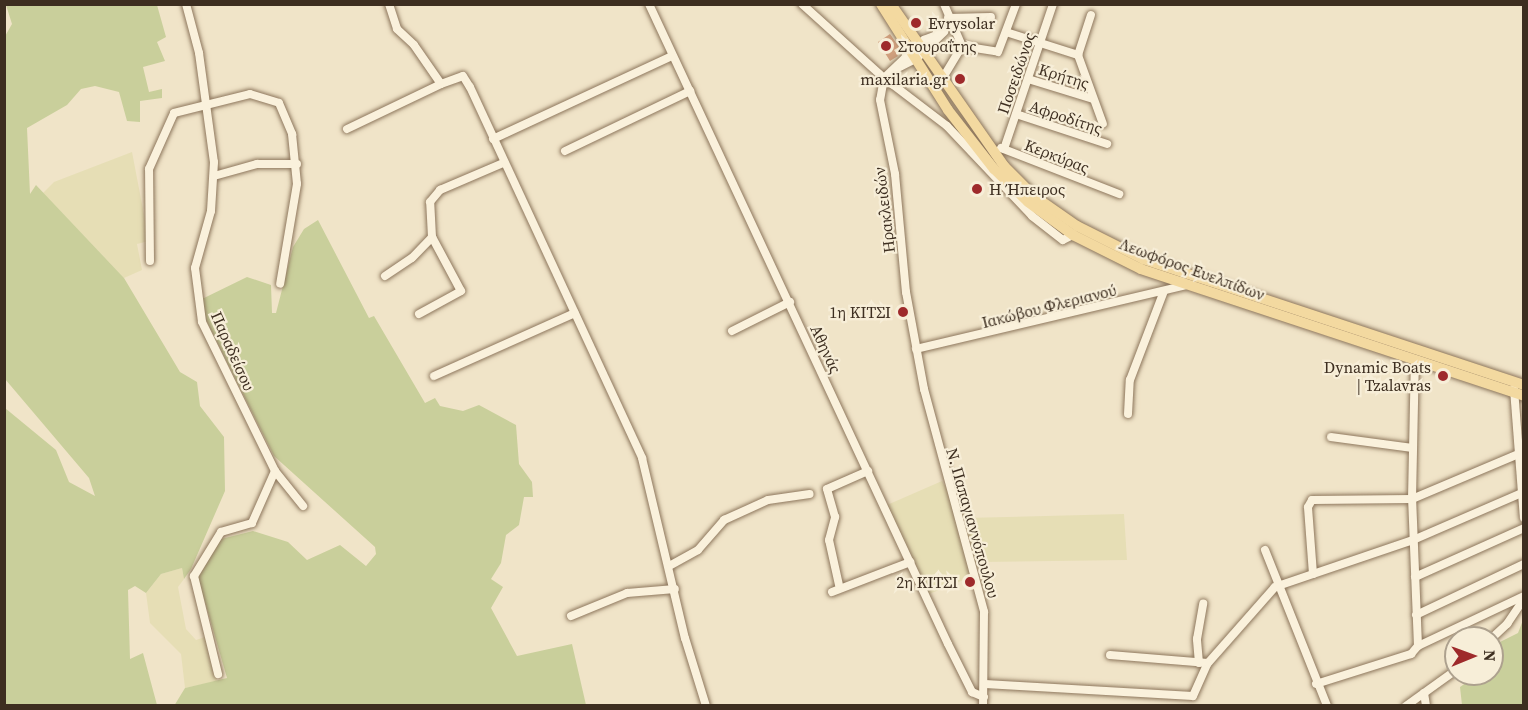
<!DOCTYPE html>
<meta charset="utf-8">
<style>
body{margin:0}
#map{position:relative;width:1528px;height:710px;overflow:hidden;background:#f0e4c8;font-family:"Source Serif 4",serif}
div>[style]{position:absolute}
.farmland>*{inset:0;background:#e6deb5}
.green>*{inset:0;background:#c9cf9b}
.building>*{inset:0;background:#cf9f7d}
.roads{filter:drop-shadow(0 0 2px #8d765c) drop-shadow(0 0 2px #8d765c)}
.minor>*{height:8px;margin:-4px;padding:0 4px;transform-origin:4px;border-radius:4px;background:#faf1dc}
.major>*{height:10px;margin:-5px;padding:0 5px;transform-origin:5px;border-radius:5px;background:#f3d9a0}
.dots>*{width:16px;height:16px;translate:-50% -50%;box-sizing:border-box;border:3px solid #f7eed8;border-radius:50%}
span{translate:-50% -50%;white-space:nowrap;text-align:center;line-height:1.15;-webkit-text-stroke:4.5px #f7eed8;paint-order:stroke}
.poi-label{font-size:16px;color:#3d2e20}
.left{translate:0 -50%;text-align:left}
.right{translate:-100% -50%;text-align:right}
.street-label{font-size:16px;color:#3d2e20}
.frame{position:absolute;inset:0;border:6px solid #3d2e20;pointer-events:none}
.north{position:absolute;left:1444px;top:626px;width:60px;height:60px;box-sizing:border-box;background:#f7eed8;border:2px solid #ada18e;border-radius:50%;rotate:89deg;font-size:16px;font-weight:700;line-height:24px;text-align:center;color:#3d2e20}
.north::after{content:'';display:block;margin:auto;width:21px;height:27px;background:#9e2a2b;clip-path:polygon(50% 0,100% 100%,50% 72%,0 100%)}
</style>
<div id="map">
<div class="farmland">
<div style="clip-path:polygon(132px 152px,149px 241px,137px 244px,142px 270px,124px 278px,43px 193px,54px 182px)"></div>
<div style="clip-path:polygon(942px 481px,964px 518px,1124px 514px,1127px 560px,980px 562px,971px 577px,929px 594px,887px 505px)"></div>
<div style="clip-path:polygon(182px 568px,184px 579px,178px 587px,186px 629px,196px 640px,205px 637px,217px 681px,185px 688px,181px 654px,150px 623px,146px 593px,161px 574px)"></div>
</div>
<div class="green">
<div style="clip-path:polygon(6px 5px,157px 5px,166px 37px,157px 42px,165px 61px,143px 67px,149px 92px,162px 89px,162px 98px,140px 101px,140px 122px,127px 121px,119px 92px,95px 86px,81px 89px,67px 105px,27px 128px,30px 194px,36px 185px,124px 278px,180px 372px,197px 382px,200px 406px,224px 437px,225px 491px,191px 569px,184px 579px,182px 568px,161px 574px,146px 593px,135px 586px,128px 590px,130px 659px,143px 653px,157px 705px,5px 705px,5px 408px,56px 450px,69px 482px,95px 496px,89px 478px,5px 379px,4px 38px,12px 24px)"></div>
<div style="clip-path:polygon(318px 220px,369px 318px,374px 316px,425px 403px,435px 398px,440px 406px,463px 411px,479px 405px,516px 425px,519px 464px,532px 482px,533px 497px,524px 497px,519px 525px,506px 535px,501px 563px,491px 579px,503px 587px,491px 608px,517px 656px,572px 644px,586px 705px,174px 706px,185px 688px,227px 678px,198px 578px,221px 539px,253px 531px,288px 542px,307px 560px,340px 545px,366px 566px,376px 554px,375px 547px,274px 456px,206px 320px,202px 299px,247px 277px,271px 285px,272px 313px,276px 313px,293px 247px,304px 229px)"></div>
<div style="clip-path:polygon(1523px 620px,1523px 705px,1462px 705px,1460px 687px,1479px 674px,1492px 674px,1492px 646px,1518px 633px)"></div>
</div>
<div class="building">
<div style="clip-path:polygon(890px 34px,899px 47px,894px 50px,898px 56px,890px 61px,878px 42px)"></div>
</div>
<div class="roads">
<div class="minor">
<div style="left:186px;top:4px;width:51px;rotate:75.1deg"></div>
<div style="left:199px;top:53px;width:110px;rotate:82.2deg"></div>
<div style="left:214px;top:162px;width:49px;rotate:93.5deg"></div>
<div style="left:211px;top:211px;width:59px;rotate:105.7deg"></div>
<div style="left:195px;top:268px;width:54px;rotate:82.6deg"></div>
<div style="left:202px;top:322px;width:166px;rotate:63.9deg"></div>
<div style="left:275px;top:471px;width:57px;rotate:113.9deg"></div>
<div style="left:252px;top:523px;width:32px;rotate:164deg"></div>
<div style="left:221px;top:532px;width:52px;rotate:121.5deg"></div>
<div style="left:194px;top:576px;width:101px;rotate:76.2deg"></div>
<div style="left:389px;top:4px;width:26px;rotate:72deg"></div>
<div style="left:397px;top:29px;width:23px;rotate:43deg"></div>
<div style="left:414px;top:45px;width:47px;rotate:55.3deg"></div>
<div style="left:441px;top:84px;width:23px;rotate:-20deg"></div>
<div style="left:463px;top:76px;width:13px;rotate:58deg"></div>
<div style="left:470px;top:87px;width:409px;rotate:65.1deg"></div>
<div style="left:642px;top:458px;width:185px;rotate:76.6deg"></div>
<div style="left:685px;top:638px;width:71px;rotate:72.8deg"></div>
<div style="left:649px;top:4px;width:706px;rotate:64.96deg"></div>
<div style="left:948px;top:644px;width:54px;rotate:63.4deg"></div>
<div style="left:972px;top:692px;width:13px;rotate:23deg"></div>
<div style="left:802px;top:4px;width:110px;rotate:42.1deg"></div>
<div style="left:884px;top:78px;width:79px;rotate:37.3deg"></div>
<div style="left:947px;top:126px;width:124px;rotate:46.6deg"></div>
<div style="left:1032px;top:216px;width:39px;rotate:38deg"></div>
<div style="left:1063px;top:240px;width:11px;rotate:-27deg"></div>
<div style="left:948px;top:18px;width:43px;rotate:-1.3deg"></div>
<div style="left:1006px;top:32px;width:76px;rotate:17.7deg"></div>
<div style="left:1078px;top:55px;width:73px;rotate:70.1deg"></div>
<div style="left:942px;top:33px;width:19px;rotate:159deg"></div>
<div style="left:924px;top:40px;width:55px;rotate:136.5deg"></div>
<div style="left:884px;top:78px;width:22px;rotate:100deg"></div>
<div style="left:880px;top:100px;width:76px;rotate:78.5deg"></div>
<div style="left:895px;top:174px;width:119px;rotate:84.7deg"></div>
<div style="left:906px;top:292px;width:99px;rotate:79.5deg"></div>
<div style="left:924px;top:389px;width:231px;rotate:74.9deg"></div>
<div style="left:984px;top:612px;width:94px;rotate:90.6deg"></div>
<div style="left:962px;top:46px;width:36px;rotate:9deg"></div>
<div style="left:998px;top:52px;width:51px;rotate:-69.4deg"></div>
<div style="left:1078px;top:55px;width:42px;rotate:-72deg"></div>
<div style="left:892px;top:71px;width:27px;rotate:-27deg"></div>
<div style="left:916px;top:59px;width:39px;rotate:-44deg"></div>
<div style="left:1028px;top:79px;width:68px;rotate:17.1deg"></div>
<div style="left:941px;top:81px;width:41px;rotate:-59deg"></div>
<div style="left:962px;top:46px;width:46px;rotate:-113.2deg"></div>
<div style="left:1016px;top:114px;width:96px;rotate:18.2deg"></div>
<div style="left:347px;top:129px;width:104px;rotate:-25.6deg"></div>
<div style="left:493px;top:139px;width:197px;rotate:-24.9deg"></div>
<div style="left:1001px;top:148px;width:127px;rotate:21.3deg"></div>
<div style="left:1004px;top:149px;width:153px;rotate:-71.3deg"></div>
<div style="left:565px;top:151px;width:139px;rotate:-25.6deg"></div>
<div style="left:214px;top:176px;width:45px;rotate:-15.6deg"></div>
<div style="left:257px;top:164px;width:40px"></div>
<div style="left:150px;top:261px;width:92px;rotate:-90.6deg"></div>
<div style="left:149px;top:169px;width:61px;rotate:-65.9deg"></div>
<div style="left:174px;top:113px;width:78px;rotate:-14deg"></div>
<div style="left:250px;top:94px;width:30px;rotate:17deg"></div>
<div style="left:279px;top:103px;width:34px;rotate:67deg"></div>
<div style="left:292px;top:134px;width:50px;rotate:84.3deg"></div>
<div style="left:297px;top:184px;width:101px;rotate:99.6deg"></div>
<div style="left:385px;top:276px;width:32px;rotate:-34deg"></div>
<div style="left:412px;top:258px;width:29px;rotate:-46deg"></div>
<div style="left:419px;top:314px;width:48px;rotate:-28.7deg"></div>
<div style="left:461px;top:291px;width:61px;rotate:-118.2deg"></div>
<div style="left:432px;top:237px;width:35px;rotate:-93deg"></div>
<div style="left:430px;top:202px;width:16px;rotate:-50deg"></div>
<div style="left:440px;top:190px;width:69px;rotate:-23.2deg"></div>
<div style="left:732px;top:331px;width:65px;rotate:-26.6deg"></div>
<div style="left:916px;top:349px;width:278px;rotate:-13.3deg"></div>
<div style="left:434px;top:376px;width:154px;rotate:-24.1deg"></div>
<div style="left:1514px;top:389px;width:129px;rotate:85.6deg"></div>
<div style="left:1128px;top:414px;width:34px;rotate:-87deg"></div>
<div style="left:1130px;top:380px;width:95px;rotate:-69.1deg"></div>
<div style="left:1331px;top:437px;width:82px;rotate:7.7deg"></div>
<div style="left:275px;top:471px;width:45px;rotate:51.3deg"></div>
<div style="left:1265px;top:550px;width:168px;rotate:68.3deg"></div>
<div style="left:671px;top:565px;width:31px;rotate:-29deg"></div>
<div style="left:698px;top:550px;width:40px;rotate:-49deg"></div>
<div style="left:724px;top:520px;width:48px;rotate:-24.4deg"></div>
<div style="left:768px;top:500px;width:42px;rotate:-8.1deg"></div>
<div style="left:1313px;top:574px;width:67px;rotate:-94.3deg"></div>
<div style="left:1308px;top:507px;width:8px;rotate:-60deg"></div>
<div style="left:1312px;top:500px;width:100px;rotate:-0.6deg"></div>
<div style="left:1412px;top:499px;width:113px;rotate:-22.9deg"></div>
<div style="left:1415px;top:577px;width:120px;rotate:-24.2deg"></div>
<div style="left:839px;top:585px;width:46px;rotate:-102.5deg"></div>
<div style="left:829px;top:540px;width:24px;rotate:-75deg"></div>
<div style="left:835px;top:517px;width:29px;rotate:-106deg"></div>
<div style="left:827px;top:489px;width:45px;rotate:-23.7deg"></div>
<div style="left:832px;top:592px;width:84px;rotate:-21deg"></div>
<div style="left:1416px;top:615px;width:119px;rotate:-25.3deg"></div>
<div style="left:571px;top:616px;width:61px;rotate:-22.3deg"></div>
<div style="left:627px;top:593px;width:48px;rotate:-4.8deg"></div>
<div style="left:1492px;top:638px;width:21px;rotate:-43deg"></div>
<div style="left:1507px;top:624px;width:30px;rotate:-56deg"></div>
<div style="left:1418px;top:646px;width:117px;rotate:-25.3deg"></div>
<div style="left:1110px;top:655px;width:98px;rotate:4.7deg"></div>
<div style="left:1199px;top:663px;width:24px;rotate:-95deg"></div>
<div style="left:1197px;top:639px;width:36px;rotate:-80deg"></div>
<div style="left:985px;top:684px;width:208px;rotate:3.3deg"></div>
<div style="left:1193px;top:696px;width:36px;rotate:-66deg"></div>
<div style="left:1208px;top:663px;width:101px;rotate:-48.6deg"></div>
<div style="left:1275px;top:587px;width:146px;rotate:-18.8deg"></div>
<div style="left:1413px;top:540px;width:121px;rotate:-23.4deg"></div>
<div style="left:1316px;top:684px;width:100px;rotate:-17.5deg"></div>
<div style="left:1411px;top:654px;width:11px;rotate:-49deg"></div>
<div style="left:1418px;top:646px;width:147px;rotate:-92.3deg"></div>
<div style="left:1412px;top:499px;width:139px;rotate:-88.8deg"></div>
<div style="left:1424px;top:693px;width:13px;rotate:81deg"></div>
<div style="left:1406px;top:706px;width:62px;rotate:-35.8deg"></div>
</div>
<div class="major">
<div style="left:881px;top:4px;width:125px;rotate:57.7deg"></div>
<div style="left:948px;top:110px;width:75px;rotate:52.1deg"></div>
<div style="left:994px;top:169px;width:47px;rotate:44.1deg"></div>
<div style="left:1028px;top:202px;width:56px;rotate:36.3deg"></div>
<div style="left:1073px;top:235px;width:76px;rotate:26.6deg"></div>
<div style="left:1141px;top:269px;width:404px;rotate:18.3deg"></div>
<div style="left:891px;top:4px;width:198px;rotate:55.1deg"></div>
<div style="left:1004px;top:166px;width:42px;rotate:45deg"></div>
<div style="left:1034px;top:196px;width:52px;rotate:34.9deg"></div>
<div style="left:1077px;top:226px;width:74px;rotate:26.6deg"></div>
<div style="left:1143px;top:259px;width:401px;rotate:18.3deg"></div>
</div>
</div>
<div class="dots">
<div style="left:916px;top:23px;background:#9e2a2b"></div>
<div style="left:886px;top:46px;background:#9e2a2b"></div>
<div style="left:960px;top:79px;background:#9e2a2b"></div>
<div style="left:977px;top:189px;background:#9e2a2b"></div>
<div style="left:903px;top:312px;background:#9e2a2b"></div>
<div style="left:1443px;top:376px;background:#9e2a2b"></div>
<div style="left:970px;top:582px;background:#9e2a2b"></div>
</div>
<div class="poi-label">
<span class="left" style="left:928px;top:23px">Evrysolar</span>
<span class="left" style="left:898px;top:46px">Στουραΐτης</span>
<span class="right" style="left:948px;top:79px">maxilaria.gr</span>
<span class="left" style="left:989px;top:189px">Η Ήπειρος</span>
<span class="right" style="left:891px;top:312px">1η ΚΙΤΣΙ</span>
<span class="right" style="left:1431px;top:376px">Dynamic Boats<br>| Tzalavras</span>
<span class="right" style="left:958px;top:582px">2η ΚΙΤΣΙ</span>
</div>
<div class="street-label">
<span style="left:1016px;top:73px;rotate:-71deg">Ποσειδώνος</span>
<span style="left:1064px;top:76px;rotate:17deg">Κρήτης</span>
<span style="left:1066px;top:117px;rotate:18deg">Αφροδίτης</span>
<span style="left:1057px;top:156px;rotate:21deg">Κερκύρας</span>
<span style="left:884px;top:210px;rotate:-97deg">Ηρακλειδών</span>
<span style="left:1192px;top:269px;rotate:20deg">Λεωφόρος Ευελπίδων</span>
<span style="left:1049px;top:306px;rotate:-14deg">Ιακώβου Φλεριανού</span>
<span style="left:826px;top:349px;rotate:65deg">Αθηνάς</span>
<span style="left:233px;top:351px;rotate:66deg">Παραδείσου</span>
<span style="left:973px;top:523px;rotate:74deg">Ν. Παπαγιαννόπουλου</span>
</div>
<div class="frame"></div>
<div class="north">N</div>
</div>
